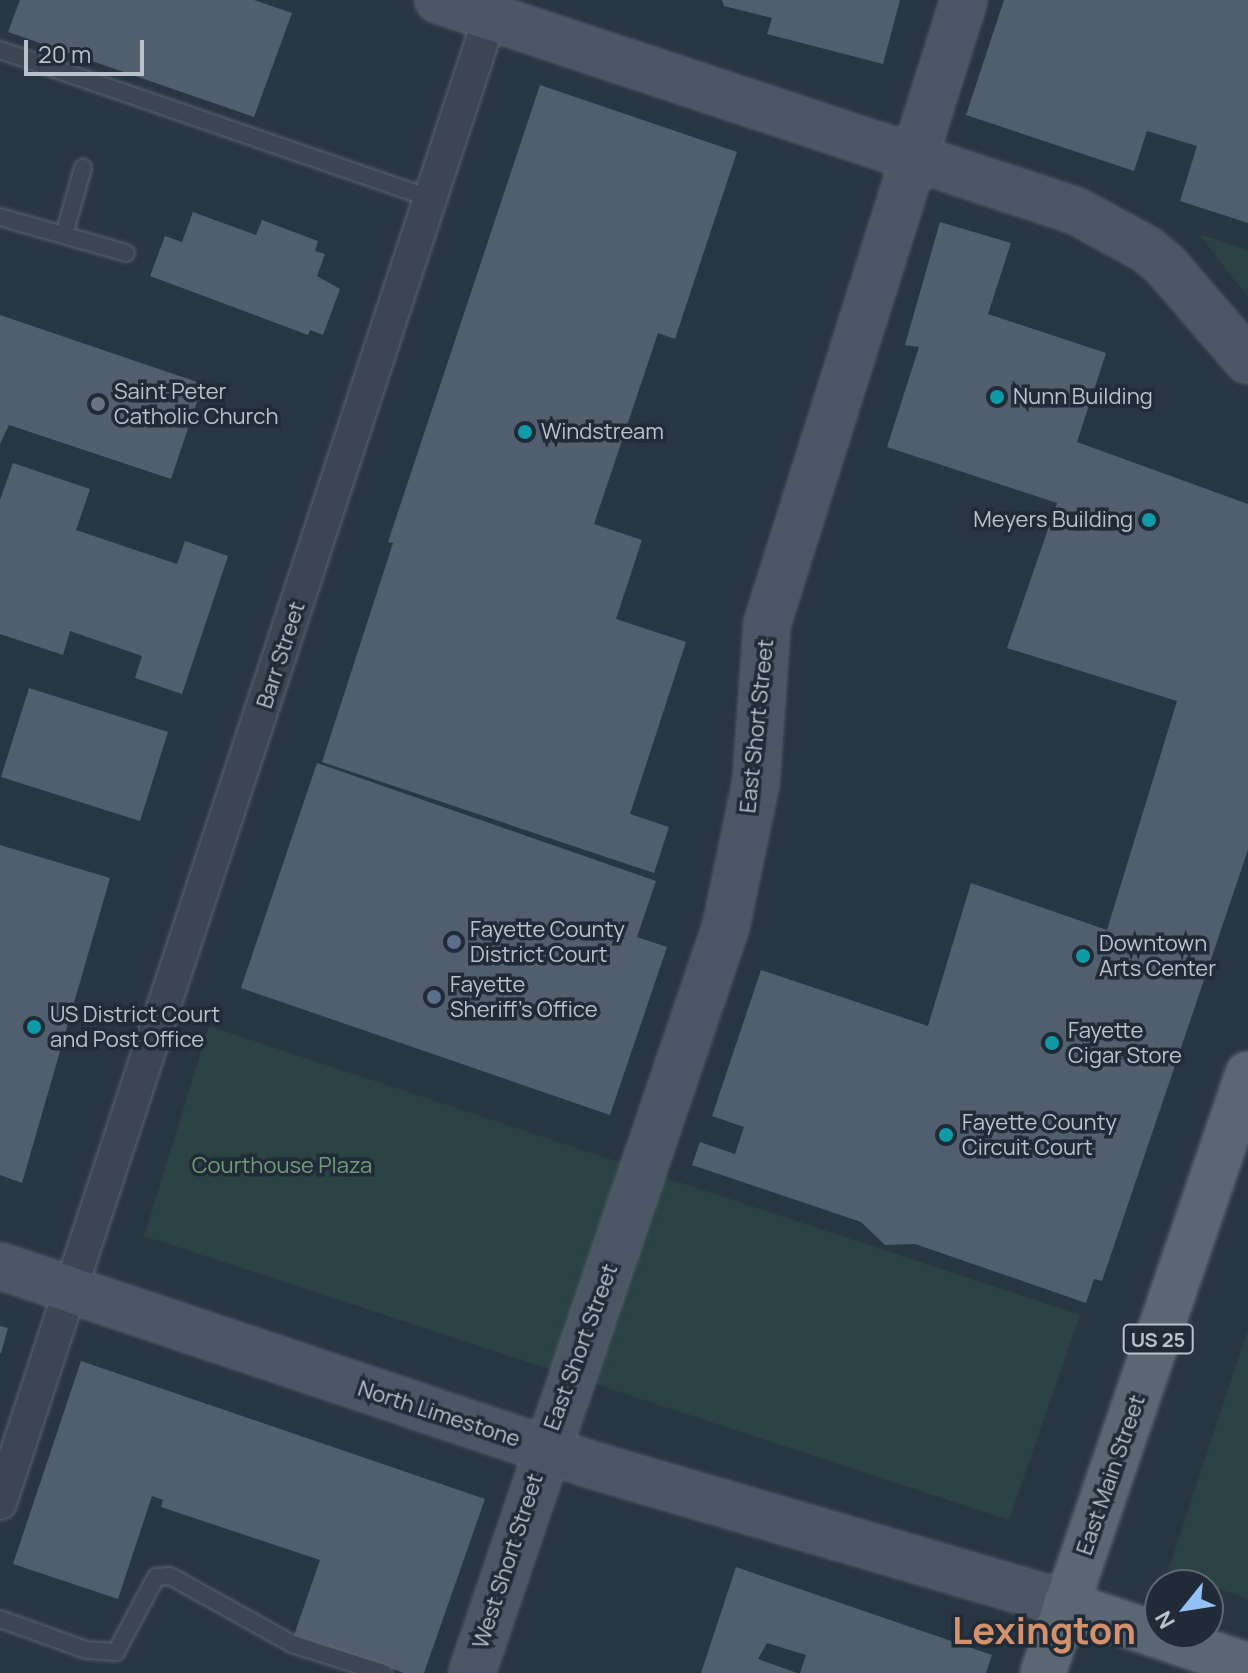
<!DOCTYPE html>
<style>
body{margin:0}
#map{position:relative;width:1248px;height:1673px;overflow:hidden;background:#283542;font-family:Manrope,sans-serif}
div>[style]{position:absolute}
.green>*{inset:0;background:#2a4243}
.building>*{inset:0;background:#515e6d}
.roads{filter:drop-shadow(0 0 2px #5a646f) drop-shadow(0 0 2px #5a646f)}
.lane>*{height:16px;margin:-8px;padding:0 8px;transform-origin:8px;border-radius:8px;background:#3c4652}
.street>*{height:32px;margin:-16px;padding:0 16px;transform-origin:16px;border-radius:16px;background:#3c4652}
.secondary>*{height:44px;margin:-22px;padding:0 22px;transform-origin:22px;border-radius:22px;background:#4a5665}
.primary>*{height:44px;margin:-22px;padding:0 22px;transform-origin:22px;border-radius:22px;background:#5a6671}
.dots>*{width:22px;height:22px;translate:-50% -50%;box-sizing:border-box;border:4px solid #202b37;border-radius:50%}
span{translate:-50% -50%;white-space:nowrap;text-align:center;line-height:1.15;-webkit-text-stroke:7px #202b37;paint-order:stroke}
.shield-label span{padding:2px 6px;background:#202b37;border:2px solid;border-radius:6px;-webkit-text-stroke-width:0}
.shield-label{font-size:20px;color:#b9c1cc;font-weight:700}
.poi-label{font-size:22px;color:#b9c1cc}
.left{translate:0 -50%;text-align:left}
.right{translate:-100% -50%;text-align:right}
.street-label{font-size:22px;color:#b9c1cc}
.park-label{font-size:22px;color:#719c78}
.town-label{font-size:38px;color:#d3926c;font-weight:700}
.north{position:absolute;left:1144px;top:1569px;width:80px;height:80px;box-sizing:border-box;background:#202b37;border:2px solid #5d6773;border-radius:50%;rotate:240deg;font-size:22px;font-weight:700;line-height:32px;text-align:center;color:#b9c1cc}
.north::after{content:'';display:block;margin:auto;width:28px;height:36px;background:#94c1f5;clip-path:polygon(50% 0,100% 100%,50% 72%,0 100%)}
.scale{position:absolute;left:24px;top:40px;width:120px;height:36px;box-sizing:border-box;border:4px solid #b9c1cc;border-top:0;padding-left:10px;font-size:24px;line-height:28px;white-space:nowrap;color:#b9c1cc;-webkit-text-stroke:6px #202b37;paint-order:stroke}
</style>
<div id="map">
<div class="green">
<div style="clip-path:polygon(1199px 234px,1248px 250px,1248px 298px)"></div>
<div style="clip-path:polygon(209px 1026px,1080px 1315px,1009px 1520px,144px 1236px)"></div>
<div style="clip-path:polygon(1248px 1329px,1248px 1599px,1168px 1571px)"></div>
</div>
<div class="building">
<div style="clip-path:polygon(20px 0,254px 0,292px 13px,254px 117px,8px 32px)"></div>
<div style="clip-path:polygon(722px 0,900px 0,883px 64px,767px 34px,772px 18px,724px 6px)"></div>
<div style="clip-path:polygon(1004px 0,1248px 0,1248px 223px,1180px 201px,1197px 146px,1147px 131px,1134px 171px,966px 115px)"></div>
<div style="clip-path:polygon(540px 85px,737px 152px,675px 339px,658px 333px,594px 524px,642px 540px,616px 619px,686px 642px,630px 814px,669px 827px,654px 873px,322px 762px,393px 543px,388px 542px)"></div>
<div style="clip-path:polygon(193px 212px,256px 235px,262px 220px,318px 241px,315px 251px,325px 254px,317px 276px,340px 289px,323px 335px,310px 330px,308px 335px,150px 276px,165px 236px,182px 242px)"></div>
<div style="clip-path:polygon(940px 222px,1011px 243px,988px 314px,1106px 353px,1077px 442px,1248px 504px,1248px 850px,1102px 1281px,1094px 1279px,1086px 1303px,915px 1244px,885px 1245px,861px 1222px,692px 1165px,700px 1142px,735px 1154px,744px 1127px,712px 1116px,761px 970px,928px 1026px,971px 883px,1107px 930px,1177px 701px,1007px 648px,1057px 503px,887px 447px,919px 347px,905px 345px)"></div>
<div style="clip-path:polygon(0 315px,203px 384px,171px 479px,9px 425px,0 444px)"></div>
<div style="clip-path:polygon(13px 463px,90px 489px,76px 530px,177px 564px,185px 541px,228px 556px,182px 694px,135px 678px,142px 656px,70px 631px,63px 655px,0 634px,0 500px)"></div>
<div style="clip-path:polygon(29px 688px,168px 732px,140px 821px,1px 777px)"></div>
<div style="clip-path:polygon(317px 763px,656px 881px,637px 937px,667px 947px,610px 1115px,241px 988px)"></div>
<div style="clip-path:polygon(0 845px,110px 878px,22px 1183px,0 1175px)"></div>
<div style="clip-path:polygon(0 1326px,8px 1328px,1px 1353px,0 1353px)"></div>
<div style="clip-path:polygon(81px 1361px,485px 1499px,424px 1673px,404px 1673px,294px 1635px,320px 1560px,161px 1507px,163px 1500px,152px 1496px,118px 1599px,13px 1564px)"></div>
<div style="clip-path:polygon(736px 1567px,992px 1655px,986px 1673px,800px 1673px,806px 1655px,767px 1643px,758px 1659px,797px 1673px,701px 1673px)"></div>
</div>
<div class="roads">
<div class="lane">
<div style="left:0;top:50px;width:456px;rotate:19deg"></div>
<div style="left:0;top:217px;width:131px;rotate:15.9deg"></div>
<div style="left:64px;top:235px;width:70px;rotate:-74.2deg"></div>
<div style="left:0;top:1619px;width:91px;rotate:19.8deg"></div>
<div style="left:86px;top:1650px;width:30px;rotate:4deg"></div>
<div style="left:116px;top:1652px;width:85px;rotate:-61.9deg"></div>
<div style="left:156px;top:1577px;width:14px;rotate:-4deg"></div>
<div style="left:170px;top:1576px;width:140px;rotate:29.1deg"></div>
<div style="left:292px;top:1644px;width:96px;rotate:17.5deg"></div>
</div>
<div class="street">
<div style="left:0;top:1503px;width:1565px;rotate:-71.75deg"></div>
</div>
<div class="secondary">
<div style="left:438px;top:0;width:672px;rotate:18.3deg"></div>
<div style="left:1076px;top:211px;width:80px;rotate:28.5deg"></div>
<div style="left:1146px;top:249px;width:26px;rotate:40deg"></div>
<div style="left:1166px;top:266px;width:125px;rotate:49.2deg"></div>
<div style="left:0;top:1266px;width:625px;rotate:18.58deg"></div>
<div style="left:592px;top:1465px;width:494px;rotate:16.3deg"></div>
<div style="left:472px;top:1673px;width:789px;rotate:-71.22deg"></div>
<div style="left:726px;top:926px;width:146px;rotate:-78.2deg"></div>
<div style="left:756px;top:783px;width:159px;rotate:-86deg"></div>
<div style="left:767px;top:624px;width:654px;rotate:-72.48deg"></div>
</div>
<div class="primary">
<div style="left:1066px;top:1604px;width:192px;rotate:18.8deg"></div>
<div style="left:1043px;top:1673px;width:633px;rotate:-71.11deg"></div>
</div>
</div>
<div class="dots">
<div style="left:997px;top:397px;background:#0f9aa8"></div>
<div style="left:98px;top:404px;background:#6b7280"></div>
<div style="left:525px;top:432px;background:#0f9aa8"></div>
<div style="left:1149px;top:520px;background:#0f9aa8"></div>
<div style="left:454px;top:942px;background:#5c6f8a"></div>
<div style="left:1083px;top:956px;background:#0f9aa8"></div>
<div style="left:434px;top:997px;background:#5c6f8a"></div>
<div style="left:34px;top:1027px;background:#0f9aa8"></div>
<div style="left:1052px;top:1043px;background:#0f9aa8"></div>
<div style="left:946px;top:1135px;background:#0f9aa8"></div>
</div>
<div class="shield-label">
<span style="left:1158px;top:1339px">US 25</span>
</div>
<div class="poi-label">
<span class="left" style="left:114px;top:404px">Saint Peter<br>Catholic Church</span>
<span class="left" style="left:1013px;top:397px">Nunn Building</span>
<span class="left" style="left:541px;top:432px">Windstream</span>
<span class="right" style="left:1133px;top:520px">Meyers Building</span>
<span class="left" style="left:470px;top:942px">Fayette County<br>District Court</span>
<span class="left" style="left:1099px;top:956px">Downtown<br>Arts Center</span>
<span class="left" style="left:450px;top:997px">Fayette<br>Sheriff's Office</span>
<span class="left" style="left:50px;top:1027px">US District Court<br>and Post Office</span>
<span class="left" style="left:1068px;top:1043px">Fayette<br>Cigar Store</span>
<span class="left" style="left:962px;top:1135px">Fayette County<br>Circuit Court</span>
</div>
<div class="street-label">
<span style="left:281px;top:655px;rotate:-72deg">Barr Street</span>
<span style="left:757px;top:726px;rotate:-84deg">East Short Street</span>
<span style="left:581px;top:1347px;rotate:-70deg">East Short Street</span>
<span style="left:439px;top:1414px;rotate:18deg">North Limestone</span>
<span style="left:1111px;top:1475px;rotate:-71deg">East Main Street</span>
<span style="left:508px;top:1561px;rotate:-72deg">West Short Street</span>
</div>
<div class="park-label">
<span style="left:282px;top:1166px">Courthouse Plaza</span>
</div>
<div class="town-label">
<span style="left:1044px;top:1630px">Lexington</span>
</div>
<div class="north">N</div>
<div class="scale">20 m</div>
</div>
